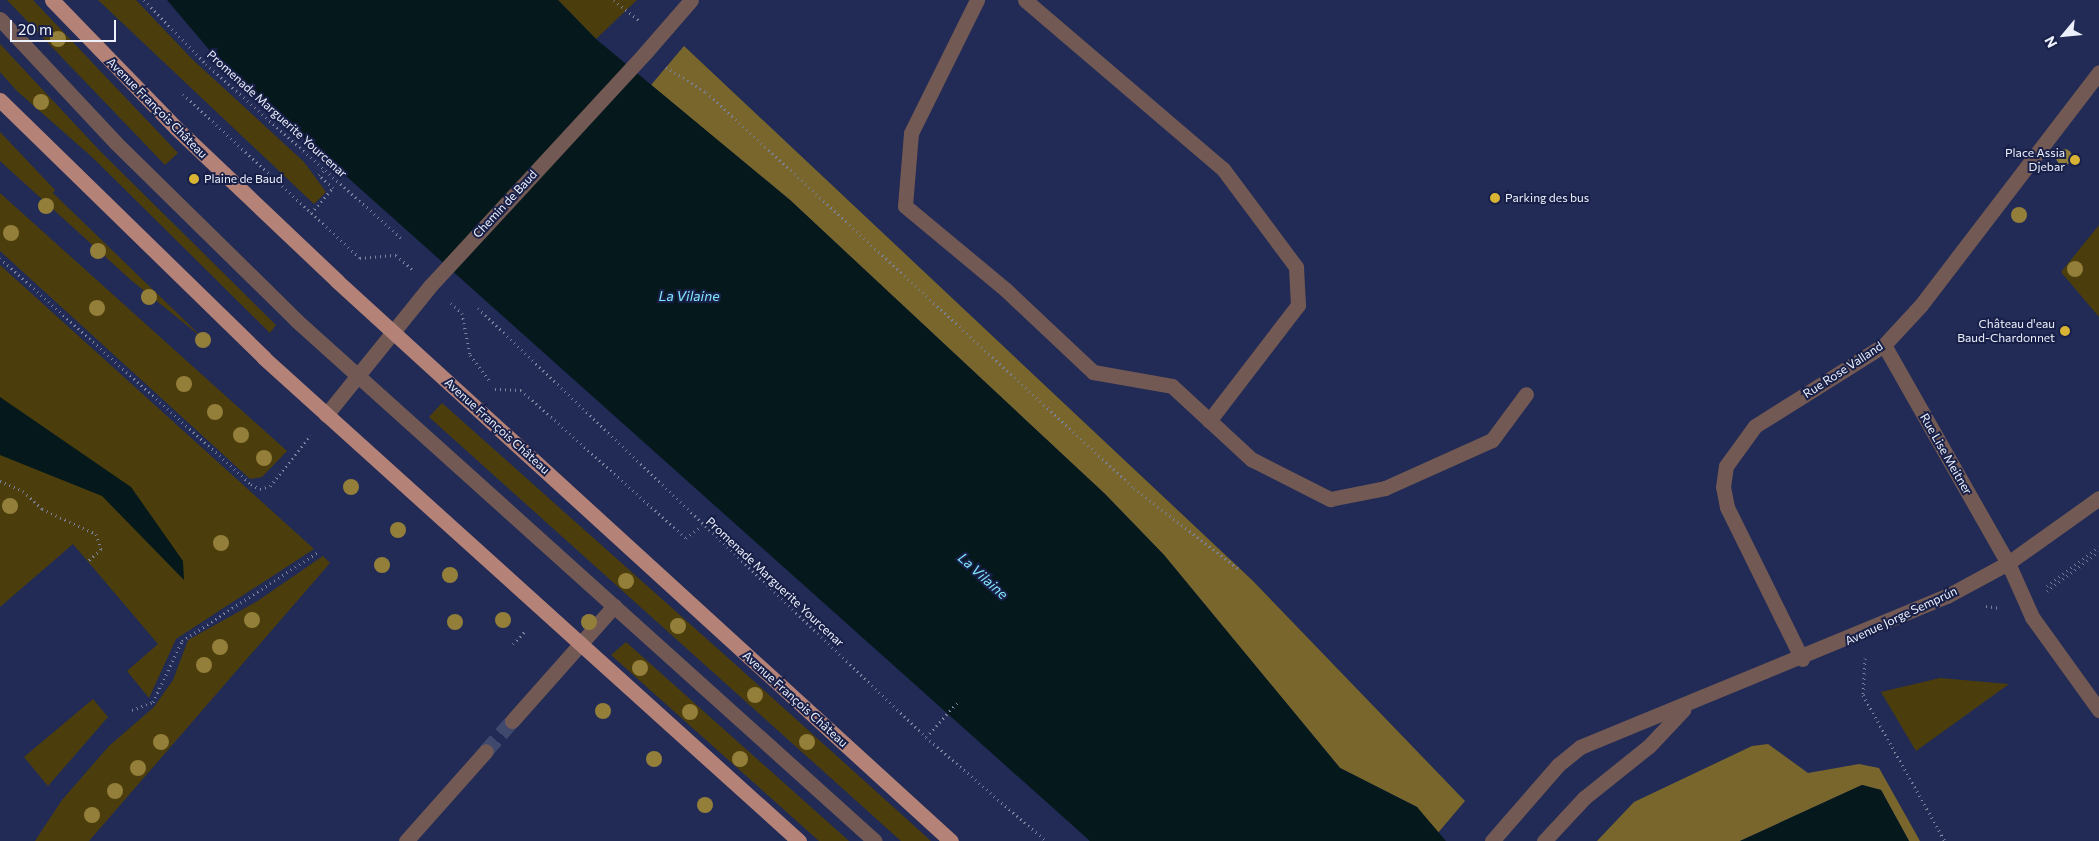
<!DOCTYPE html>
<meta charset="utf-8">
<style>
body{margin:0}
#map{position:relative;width:2099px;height:841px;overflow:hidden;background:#212b55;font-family:Commissioner,sans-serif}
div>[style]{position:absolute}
.green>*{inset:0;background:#4c3e0c}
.forest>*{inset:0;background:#78662c}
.water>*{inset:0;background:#05181c}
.minor-tunnel>*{height:15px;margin-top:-7.5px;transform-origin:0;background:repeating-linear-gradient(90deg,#3f496e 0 15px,transparent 0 23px)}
.path>*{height:3px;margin-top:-1.5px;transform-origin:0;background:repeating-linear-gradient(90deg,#7c839f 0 1px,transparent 0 5px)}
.minor>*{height:15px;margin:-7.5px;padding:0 7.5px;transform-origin:7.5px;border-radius:7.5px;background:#725954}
.major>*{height:15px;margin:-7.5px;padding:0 7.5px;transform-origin:7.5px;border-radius:7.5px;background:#b58277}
.minor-bridge>*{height:15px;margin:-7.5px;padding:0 7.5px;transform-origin:7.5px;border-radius:7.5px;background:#725954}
.trees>*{width:16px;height:16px;margin:-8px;border-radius:50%;background:#937f3a}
.dots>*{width:14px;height:14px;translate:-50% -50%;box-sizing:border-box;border:2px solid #182049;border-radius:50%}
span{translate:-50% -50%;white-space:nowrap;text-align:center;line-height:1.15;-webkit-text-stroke:4px #182049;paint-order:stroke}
.street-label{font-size:12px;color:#ecf0fb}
.poi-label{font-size:12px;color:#ecf0fb}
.right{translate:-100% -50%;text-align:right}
.left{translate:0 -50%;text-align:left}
.water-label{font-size:14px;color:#80e5f8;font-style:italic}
.north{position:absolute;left:2039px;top:10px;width:50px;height:50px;-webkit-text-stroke:4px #182049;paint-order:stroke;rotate:242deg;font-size:14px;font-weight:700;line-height:20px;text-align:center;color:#ecf0fb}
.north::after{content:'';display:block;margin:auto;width:18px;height:22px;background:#ecf0fb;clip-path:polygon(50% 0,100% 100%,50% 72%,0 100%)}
.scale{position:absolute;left:10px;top:20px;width:106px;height:22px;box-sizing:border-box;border:2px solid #ecf0fb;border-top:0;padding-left:6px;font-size:15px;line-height:18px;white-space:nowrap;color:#ecf0fb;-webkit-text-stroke:4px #182049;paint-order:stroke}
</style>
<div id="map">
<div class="green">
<div style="clip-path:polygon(7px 0,33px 0,178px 153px,165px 165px)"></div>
<div style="clip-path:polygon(98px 0,136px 0,192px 59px,304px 162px,326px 192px,314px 204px)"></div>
<div style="clip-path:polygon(558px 0,637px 0,596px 39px)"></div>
<div style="clip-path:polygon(0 44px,100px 151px,276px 325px,270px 333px,92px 157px,17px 91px,0 72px)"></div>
<div style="clip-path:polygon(0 132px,55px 190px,53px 193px,205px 340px,132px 281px,0 161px)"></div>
<div style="clip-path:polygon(0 193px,287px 451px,262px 477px,250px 479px,0 251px)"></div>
<div style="clip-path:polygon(2099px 225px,2099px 317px,2061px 272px)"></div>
<div style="clip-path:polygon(0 265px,314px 549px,176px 639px,149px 698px,127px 671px,158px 644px,73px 544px,0 607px)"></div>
<div style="clip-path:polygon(442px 403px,736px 665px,931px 841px,901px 841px,429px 417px)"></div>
<div style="clip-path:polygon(323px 556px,330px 563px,89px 841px,35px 841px,62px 800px,109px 746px,154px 707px,173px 680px,188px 640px,256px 602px)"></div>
<div style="clip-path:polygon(626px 642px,849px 841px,819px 841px,611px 655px)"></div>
<div style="clip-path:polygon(1940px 678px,2009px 684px,1916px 751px,1881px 692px)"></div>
<div style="clip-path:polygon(93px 699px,108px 717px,48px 786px,24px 757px)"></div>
</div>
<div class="forest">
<div style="clip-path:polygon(684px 46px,1252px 580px,1465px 801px,1437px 834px,1417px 807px,1340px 768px,1164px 555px,1105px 494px,790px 200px,651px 85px)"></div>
<div style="clip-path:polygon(1768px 744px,1808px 773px,1859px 764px,1879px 768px,1920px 841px,1909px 841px,1881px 790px,1862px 785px,1740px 841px,1597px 841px,1634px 802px,1752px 746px)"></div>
</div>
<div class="water">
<div style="clip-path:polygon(167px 0,558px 0,596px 39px,790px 200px,1105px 494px,1164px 555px,1340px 768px,1417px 807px,1446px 841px,1090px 841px,223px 66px)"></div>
<div style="clip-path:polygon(0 397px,131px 487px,183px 561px,184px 580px,102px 496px,0 455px)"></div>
<div style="clip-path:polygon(1862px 785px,1881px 790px,1909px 841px,1740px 841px)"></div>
</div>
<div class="minor-tunnel">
<div style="left:486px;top:751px;width:40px;rotate:-49deg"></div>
</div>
<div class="path">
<div style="left:144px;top:0;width:89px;rotate:45.9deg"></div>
<div style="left:206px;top:64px;width:261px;rotate:41.7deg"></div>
<div style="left:614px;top:0;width:32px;rotate:39deg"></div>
<div style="left:666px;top:67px;width:47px;rotate:32deg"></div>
<div style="left:706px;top:92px;width:583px;rotate:42.78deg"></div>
<div style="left:1134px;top:488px;width:134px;rotate:37.7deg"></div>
<div style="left:183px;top:94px;width:241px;rotate:42.8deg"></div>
<div style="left:360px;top:258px;width:36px;rotate:-5deg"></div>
<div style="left:396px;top:255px;width:21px;rotate:41deg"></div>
<div style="left:311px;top:213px;width:33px;rotate:-49deg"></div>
<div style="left:333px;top:188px;width:19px;rotate:-137deg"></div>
<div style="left:319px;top:175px;width:8px;rotate:-45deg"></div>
<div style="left:0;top:258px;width:338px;rotate:42deg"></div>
<div style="left:251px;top:484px;width:10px;rotate:29deg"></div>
<div style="left:260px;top:489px;width:10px;rotate:-17deg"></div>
<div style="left:270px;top:486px;width:65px;rotate:-51.2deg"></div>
<div style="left:451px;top:303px;width:15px;rotate:42deg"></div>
<div style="left:462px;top:313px;width:43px;rotate:79.2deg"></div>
<div style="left:470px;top:355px;width:34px;rotate:53deg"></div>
<div style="left:478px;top:308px;width:620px;rotate:43.76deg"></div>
<div style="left:926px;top:737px;width:159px;rotate:40.9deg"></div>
<div style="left:495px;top:389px;width:26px;rotate:2deg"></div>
<div style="left:521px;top:390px;width:222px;rotate:41.9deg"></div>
<div style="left:686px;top:538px;width:20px;rotate:-37deg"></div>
<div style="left:0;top:481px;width:25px;rotate:23deg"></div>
<div style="left:23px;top:491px;width:26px;rotate:43deg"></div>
<div style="left:42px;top:509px;width:60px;rotate:24.8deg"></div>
<div style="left:96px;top:534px;width:16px;rotate:72deg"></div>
<div style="left:101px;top:549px;width:18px;rotate:137deg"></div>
<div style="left:2047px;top:586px;width:65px;rotate:-36.9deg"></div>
<div style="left:2047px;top:591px;width:65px;rotate:-36.9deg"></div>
<div style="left:1986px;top:606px;width:14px;rotate:8deg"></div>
<div style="left:513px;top:644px;width:19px;rotate:-47deg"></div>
<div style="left:1865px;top:658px;width:37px;rotate:93deg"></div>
<div style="left:1863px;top:695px;width:167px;rotate:60.7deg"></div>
<div style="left:132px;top:710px;width:22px;rotate:-21deg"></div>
<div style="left:153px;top:702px;width:68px;rotate:-64.6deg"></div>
<div style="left:182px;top:641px;width:163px;rotate:-33.2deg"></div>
<div style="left:926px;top:737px;width:47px;rotate:-47.6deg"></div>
</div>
<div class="minor">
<div style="left:977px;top:0;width:148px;rotate:116.4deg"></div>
<div style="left:911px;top:133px;width:73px;rotate:94.7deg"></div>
<div style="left:905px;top:206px;width:131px;rotate:39.7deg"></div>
<div style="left:1006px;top:290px;width:120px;rotate:43.3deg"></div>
<div style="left:1093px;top:372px;width:80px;rotate:10deg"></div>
<div style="left:1172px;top:386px;width:108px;rotate:42.7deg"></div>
<div style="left:1251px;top:459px;width:89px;rotate:26.9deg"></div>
<div style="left:1330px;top:499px;width:56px;rotate:-11.3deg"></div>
<div style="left:1385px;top:488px;width:117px;rotate:-24.2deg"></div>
<div style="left:1492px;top:440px;width:57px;rotate:-53.5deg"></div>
<div style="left:1025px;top:0;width:260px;rotate:40.5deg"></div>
<div style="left:1223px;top:169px;width:122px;rotate:53.3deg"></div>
<div style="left:1296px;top:267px;width:38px;rotate:87deg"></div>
<div style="left:1298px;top:305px;width:146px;rotate:127.5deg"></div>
<div style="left:0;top:19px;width:168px;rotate:46.9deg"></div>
<div style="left:115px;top:142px;width:255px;rotate:44.5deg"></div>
<div style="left:297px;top:321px;width:777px;rotate:41.98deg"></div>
<div style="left:645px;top:53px;width:70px;rotate:-49deg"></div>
<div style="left:1884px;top:345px;width:251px;rotate:60.4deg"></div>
<div style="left:2008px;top:563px;width:59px;rotate:66deg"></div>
<div style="left:2032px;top:617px;width:115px;rotate:54.2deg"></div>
<div style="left:326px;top:415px;width:167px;rotate:-51.1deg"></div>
<div style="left:1802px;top:659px;width:169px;rotate:-116.3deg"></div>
<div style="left:1727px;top:507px;width:20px;rotate:-101deg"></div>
<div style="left:1723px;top:487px;width:21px;rotate:-82deg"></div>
<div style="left:1726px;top:466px;width:49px;rotate:-54.1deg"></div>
<div style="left:1755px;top:426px;width:152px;rotate:-32.1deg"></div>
<div style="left:1884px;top:345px;width:54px;rotate:-47.2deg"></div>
<div style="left:1921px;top:305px;width:293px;rotate:-52.6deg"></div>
<div style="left:512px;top:721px;width:154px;rotate:-48.4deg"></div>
<div style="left:406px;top:841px;width:120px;rotate:-48.4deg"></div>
<div style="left:1492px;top:841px;width:101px;rotate:-49deg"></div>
<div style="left:1558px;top:765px;width:28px;rotate:-39deg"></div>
<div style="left:1580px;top:747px;width:397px;rotate:-22.4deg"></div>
<div style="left:1947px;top:596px;width:69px;rotate:-28.4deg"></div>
<div style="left:2008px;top:563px;width:112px;rotate:-35.5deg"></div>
<div style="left:1544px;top:841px;width:59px;rotate:-47.1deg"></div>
<div style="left:1584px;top:798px;width:83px;rotate:-38.7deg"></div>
<div style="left:1649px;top:746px;width:50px;rotate:-46.6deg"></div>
</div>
<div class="major">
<div style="left:52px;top:0;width:178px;rotate:45.9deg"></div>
<div style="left:176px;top:128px;width:222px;rotate:43.5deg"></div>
<div style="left:337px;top:281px;width:831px;rotate:42.37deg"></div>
<div style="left:0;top:100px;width:369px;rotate:44.3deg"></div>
<div style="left:264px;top:358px;width:721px;rotate:42.08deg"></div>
</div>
<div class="minor-bridge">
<div style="left:431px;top:285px;width:316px;rotate:-47.3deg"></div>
</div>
<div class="trees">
<div style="left:58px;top:39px"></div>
<div style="left:41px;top:102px"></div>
<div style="left:2064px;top:157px"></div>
<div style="left:46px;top:206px"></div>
<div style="left:2019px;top:215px"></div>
<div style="left:11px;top:233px"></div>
<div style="left:98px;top:251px"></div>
<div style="left:2075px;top:269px"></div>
<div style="left:149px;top:297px"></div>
<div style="left:97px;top:308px"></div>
<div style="left:203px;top:340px"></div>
<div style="left:184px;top:384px"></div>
<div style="left:215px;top:412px"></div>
<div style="left:241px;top:435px"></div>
<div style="left:264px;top:458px"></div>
<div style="left:351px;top:487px"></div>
<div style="left:10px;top:506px"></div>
<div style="left:398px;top:530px"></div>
<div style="left:221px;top:543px"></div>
<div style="left:382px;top:565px"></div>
<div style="left:450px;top:575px"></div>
<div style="left:626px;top:581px"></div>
<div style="left:252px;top:620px"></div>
<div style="left:503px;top:620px"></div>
<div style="left:455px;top:622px"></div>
<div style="left:589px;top:622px"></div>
<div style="left:678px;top:626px"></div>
<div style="left:220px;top:647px"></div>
<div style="left:204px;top:665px"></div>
<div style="left:640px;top:668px"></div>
<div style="left:755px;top:695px"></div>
<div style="left:603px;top:711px"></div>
<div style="left:690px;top:712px"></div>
<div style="left:161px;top:742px"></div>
<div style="left:807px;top:742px"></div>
<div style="left:654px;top:759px"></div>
<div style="left:740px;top:759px"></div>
<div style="left:138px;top:768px"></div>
<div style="left:115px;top:791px"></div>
<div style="left:705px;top:805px"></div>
<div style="left:92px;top:815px"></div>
</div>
<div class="dots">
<div style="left:2075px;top:160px;background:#d9b334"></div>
<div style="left:194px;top:179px;background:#d9b334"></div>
<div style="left:1495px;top:198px;background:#d9b334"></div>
<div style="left:2065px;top:331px;background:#d9b334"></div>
</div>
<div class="street-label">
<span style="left:157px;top:108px;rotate:45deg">Avenue François Château</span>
<span style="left:277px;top:114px;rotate:42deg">Promenade Marguerite Yourcenar</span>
<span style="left:505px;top:204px;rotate:-47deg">Chemin de Baud</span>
<span style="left:1843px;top:370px;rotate:-33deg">Rue Rose Valland</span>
<span style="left:497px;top:426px;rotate:42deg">Avenue François Château</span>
<span style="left:1946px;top:454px;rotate:60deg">Rue Lise Meitner</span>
<span style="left:775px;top:582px;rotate:43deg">Promenade Marguerite Yourcenar</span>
<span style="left:1901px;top:616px;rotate:-25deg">Avenue Jorge Semprún</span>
<span style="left:795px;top:699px;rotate:42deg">Avenue François Château</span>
</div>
<div class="poi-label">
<span class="right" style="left:2065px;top:160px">Place Assia<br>Djebar</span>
<span class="left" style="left:204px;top:179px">Plaine de Baud</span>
<span class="left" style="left:1505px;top:198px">Parking des bus</span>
<span class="right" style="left:2055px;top:331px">Château d'eau<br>Baud-Chardonnet</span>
</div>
<div class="water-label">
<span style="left:689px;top:296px">La Vilaine</span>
<span style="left:983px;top:576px;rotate:42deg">La Vilaine</span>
</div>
<div class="north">N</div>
<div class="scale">20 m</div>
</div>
